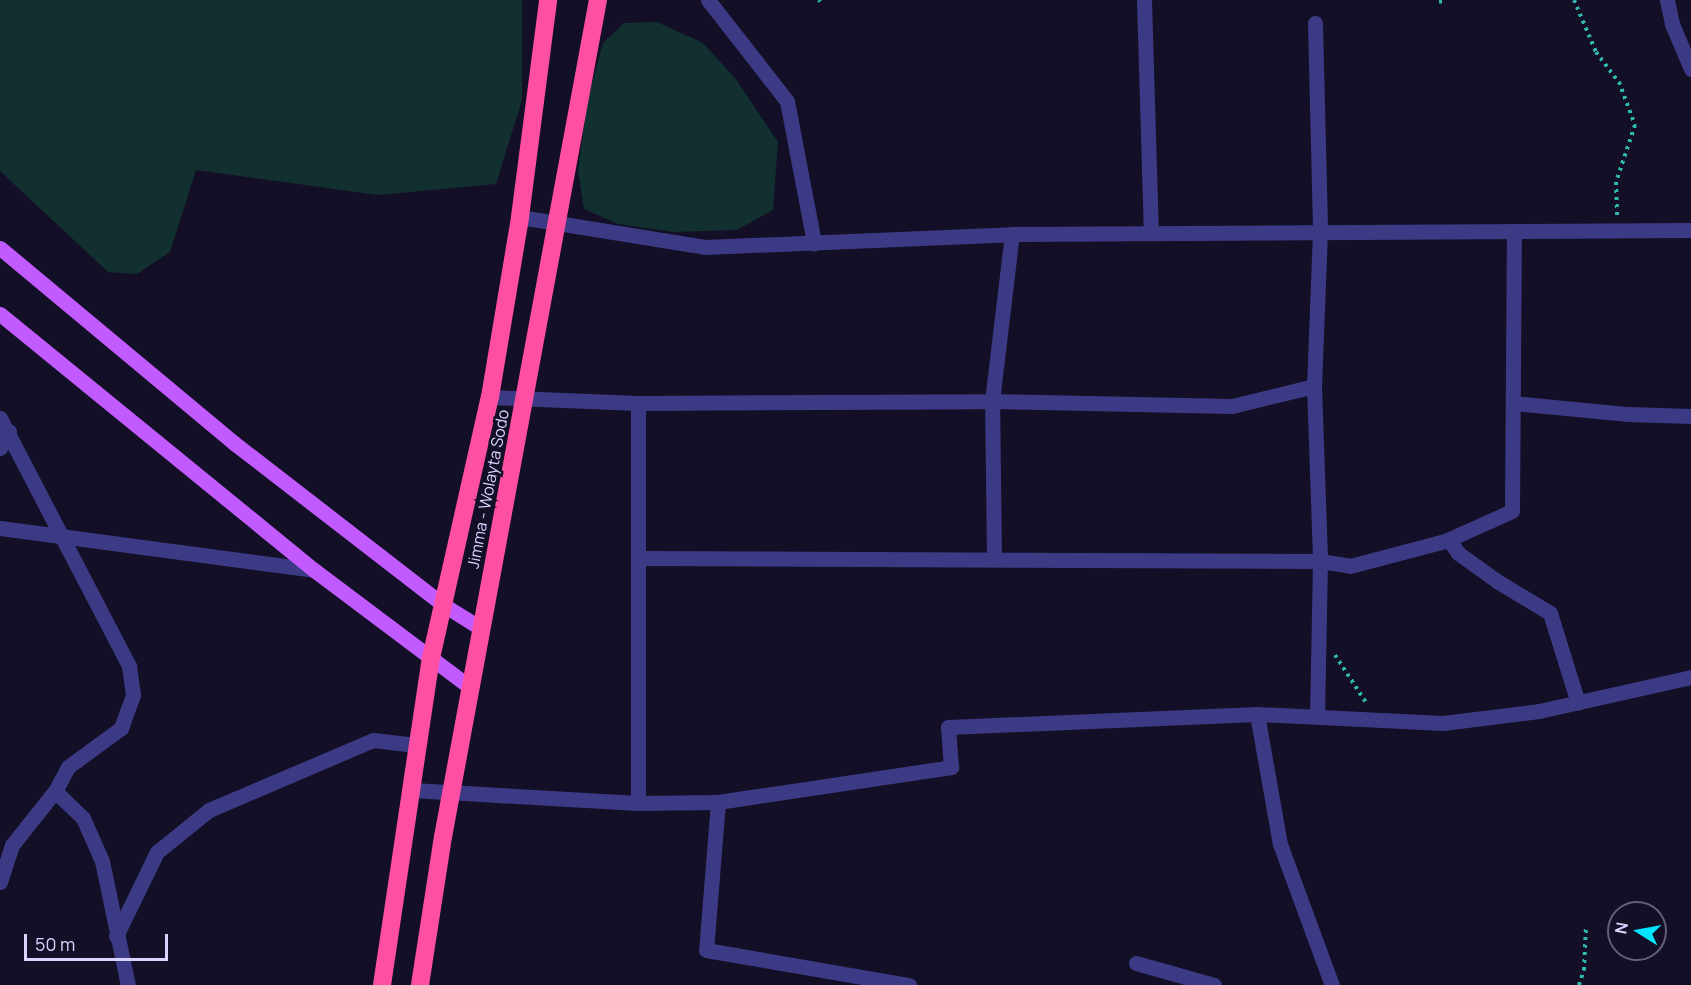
<!DOCTYPE html>
<style>
body{margin:0}
#map{position:relative;width:1691px;height:985px;overflow:hidden;background:#130f26;font-family:Manrope,sans-serif}
div>[style]{position:absolute}
.green>*{inset:0;background:#12302f}
.path>*{height:4px;margin-top:-2px;transform-origin:0;background:repeating-linear-gradient(90deg,#2fb8b0 0 3px,transparent 0 7.5px)}
.minor>*{height:15px;margin:-7.5px;padding:0 7.5px;transform-origin:7.5px;border-radius:7.5px;background:#3d3a85}
.major>*{height:15px;margin:-7.5px;padding:0 7.5px;transform-origin:7.5px;border-radius:7.5px;background:#c25bff}
.highway>*{height:18px;margin:-9px;padding:0 9px;transform-origin:9px;border-radius:9px;background:#ff4fa3}
span{translate:-50% -50%;white-space:nowrap;text-align:center;line-height:1.15;-webkit-text-stroke:5px #130f26;paint-order:stroke}
.street-label{font-size:16px;color:#d9d4ff}
.north{position:absolute;left:1607px;top:901px;width:60px;height:60px;box-sizing:border-box;background:#130f26;border:2px solid #625e7d;border-radius:50%;rotate:281deg;font-size:16px;font-weight:700;line-height:24px;text-align:center;color:#d9d4ff}
.north::after{content:'';display:block;margin:auto;width:21px;height:27px;background:#00e5ff;clip-path:polygon(50% 0,100% 100%,50% 72%,0 100%)}
.scale{position:absolute;left:24px;top:934px;width:144px;height:27px;box-sizing:border-box;border:3px solid #d9d4ff;border-top:0;padding-left:8px;font-size:18px;line-height:21px;white-space:nowrap;color:#d9d4ff;-webkit-text-stroke:4px #130f26;paint-order:stroke}
</style>
<div id="map">
<div class="green">
<div style="clip-path:polygon(0 0,522px 0,522px 100px,496px 184px,378px 195px,196px 170px,170px 252px,137px 274px,108px 272px,0 171px)"></div>
<div style="clip-path:polygon(657px 22px,703px 43px,735px 78px,778px 142px,773px 210px,737px 230px,673px 232px,618px 224px,584px 209px,578px 170px,588px 98px,603px 43px,624px 23px)"></div>
</div>
<div class="path">
<div style="left:819px;top:0;width:2px;rotate:63deg"></div>
<div style="left:1574px;top:0;width:56px;rotate:67.1deg"></div>
<div style="left:1596px;top:52px;width:38px;rotate:53deg"></div>
<div style="left:1619px;top:82px;width:46px;rotate:69.6deg"></div>
<div style="left:1635px;top:125px;width:60px;rotate:108.4deg"></div>
<div style="left:1616px;top:182px;width:33px;rotate:88deg"></div>
<div style="left:1439px;top:2px;width:6px;rotate:-18deg"></div>
<div style="left:1335px;top:655px;width:59px;rotate:56.9deg"></div>
<div style="left:1579px;top:985px;width:16px;rotate:-72deg"></div>
<div style="left:1584px;top:970px;width:44px;rotate:-87.4deg"></div>
</div>
<div class="minor">
<div style="left:708px;top:0;width:128px;rotate:52deg"></div>
<div style="left:787px;top:101px;width:145px;rotate:79.2deg"></div>
<div style="left:1144px;top:0;width:232px;rotate:88.3deg"></div>
<div style="left:1667px;top:0;width:25px;rotate:78deg"></div>
<div style="left:1672px;top:24px;width:49px;rotate:67.1deg"></div>
<div style="left:1315px;top:23px;width:208px;rotate:88.6deg"></div>
<div style="left:1320px;top:231px;width:155px;rotate:92.2deg"></div>
<div style="left:1314px;top:386px;width:175px;rotate:88deg"></div>
<div style="left:1320px;top:561px;width:155px;rotate:91.1deg"></div>
<div style="left:520px;top:217px;width:187px;rotate:9.2deg"></div>
<div style="left:705px;top:247px;width:307px;rotate:-2.4deg"></div>
<div style="left:1012px;top:234px;width:679px;rotate:-0.34deg"></div>
<div style="left:490px;top:397px;width:148px;rotate:2.3deg"></div>
<div style="left:638px;top:403px;width:354px;rotate:-0.3deg"></div>
<div style="left:992px;top:401px;width:240px;rotate:1.2deg"></div>
<div style="left:1232px;top:406px;width:84px;rotate:-13.7deg"></div>
<div style="left:1513px;top:403px;width:116px;rotate:5.5deg"></div>
<div style="left:1628px;top:414px;width:63px;rotate:1.8deg"></div>
<div style="left:0;top:418px;width:280px;rotate:62.5deg"></div>
<div style="left:129px;top:666px;width:29px;rotate:82deg"></div>
<div style="left:133px;top:695px;width:35px;rotate:110deg"></div>
<div style="left:121px;top:728px;width:66px;rotate:143.7deg"></div>
<div style="left:68px;top:767px;width:27px;rotate:118deg"></div>
<div style="left:55px;top:791px;width:69px;rotate:128.5deg"></div>
<div style="left:12px;top:845px;width:39px;rotate:108deg"></div>
<div style="left:0;top:448px;width:19px;rotate:-62deg"></div>
<div style="left:0;top:528px;width:317px;rotate:7.6deg"></div>
<div style="left:1445px;top:541px;width:73px;rotate:-24.1deg"></div>
<div style="left:1512px;top:511px;width:280px;rotate:-89.6deg"></div>
<div style="left:638px;top:558px;width:682px;rotate:0.25deg"></div>
<div style="left:1320px;top:561px;width:30px;rotate:9deg"></div>
<div style="left:1350px;top:566px;width:102px;rotate:-14.7deg"></div>
<div style="left:1449px;top:540px;width:16px;rotate:55deg"></div>
<div style="left:1458px;top:553px;width:48px;rotate:35.7deg"></div>
<div style="left:1497px;top:581px;width:62px;rotate:31.1deg"></div>
<div style="left:1550px;top:613px;width:94px;rotate:72.7deg"></div>
<div style="left:994px;top:558px;width:157px;rotate:-90.7deg"></div>
<div style="left:992px;top:401px;width:168px;rotate:-83.2deg"></div>
<div style="left:1257px;top:714px;width:132px;rotate:80deg"></div>
<div style="left:1280px;top:844px;width:150px;rotate:69.8deg"></div>
<div style="left:412px;top:790px;width:226px;rotate:3.3deg"></div>
<div style="left:638px;top:803px;width:80px;rotate:-0.7deg"></div>
<div style="left:718px;top:802px;width:236px;rotate:-8.5deg"></div>
<div style="left:951px;top:767px;width:40px;rotate:-94.3deg"></div>
<div style="left:948px;top:727px;width:309px;rotate:-2.4deg"></div>
<div style="left:1257px;top:714px;width:186px;rotate:2.8deg"></div>
<div style="left:1443px;top:723px;width:97px;rotate:-7.1deg"></div>
<div style="left:1539px;top:711px;width:156px;rotate:-12.6deg"></div>
<div style="left:55px;top:791px;width:39px;rotate:44deg"></div>
<div style="left:83px;top:818px;width:47px;rotate:66.2deg"></div>
<div style="left:102px;top:861px;width:127px;rotate:78.2deg"></div>
<div style="left:718px;top:802px;width:148px;rotate:94.6deg"></div>
<div style="left:706px;top:950px;width:206px;rotate:9.8deg"></div>
<div style="left:638px;top:803px;width:400px;rotate:-90deg"></div>
<div style="left:116px;top:936px;width:93px;rotate:-64deg"></div>
<div style="left:157px;top:852px;width:67px;rotate:-38.9deg"></div>
<div style="left:209px;top:810px;width:178px;rotate:-23.1deg"></div>
<div style="left:373px;top:740px;width:43px;rotate:6.6deg"></div>
<div style="left:1136px;top:963px;width:81px;rotate:15.8deg"></div>
</div>
<div class="major">
<div style="left:0;top:248px;width:305px;rotate:39.8deg"></div>
<div style="left:234px;top:443px;width:263px;rotate:37.7deg"></div>
<div style="left:442px;top:604px;width:47px;rotate:32deg"></div>
<div style="left:0;top:314px;width:405px;rotate:39.2deg"></div>
<div style="left:314px;top:570px;width:196px;rotate:36.9deg"></div>
</div>
<div class="highway">
<div style="left:382px;top:985px;width:331px;rotate:-81.5deg"></div>
<div style="left:431px;top:658px;width:268px;rotate:-77.3deg"></div>
<div style="left:490px;top:397px;width:182px;rotate:-80.5deg"></div>
<div style="left:520px;top:217px;width:219px;rotate:-82.6deg"></div>
<div style="left:420px;top:985px;width:150px;rotate:-81.2deg"></div>
<div style="left:443px;top:837px;width:851px;rotate:-79.51deg"></div>
</div>
<div class="street-label">
<span style="left:488px;top:489px;rotate:-79deg">Jimma - Wolayta Sodo</span>
</div>
<div class="north">N</div>
<div class="scale">50 m</div>
</div>
